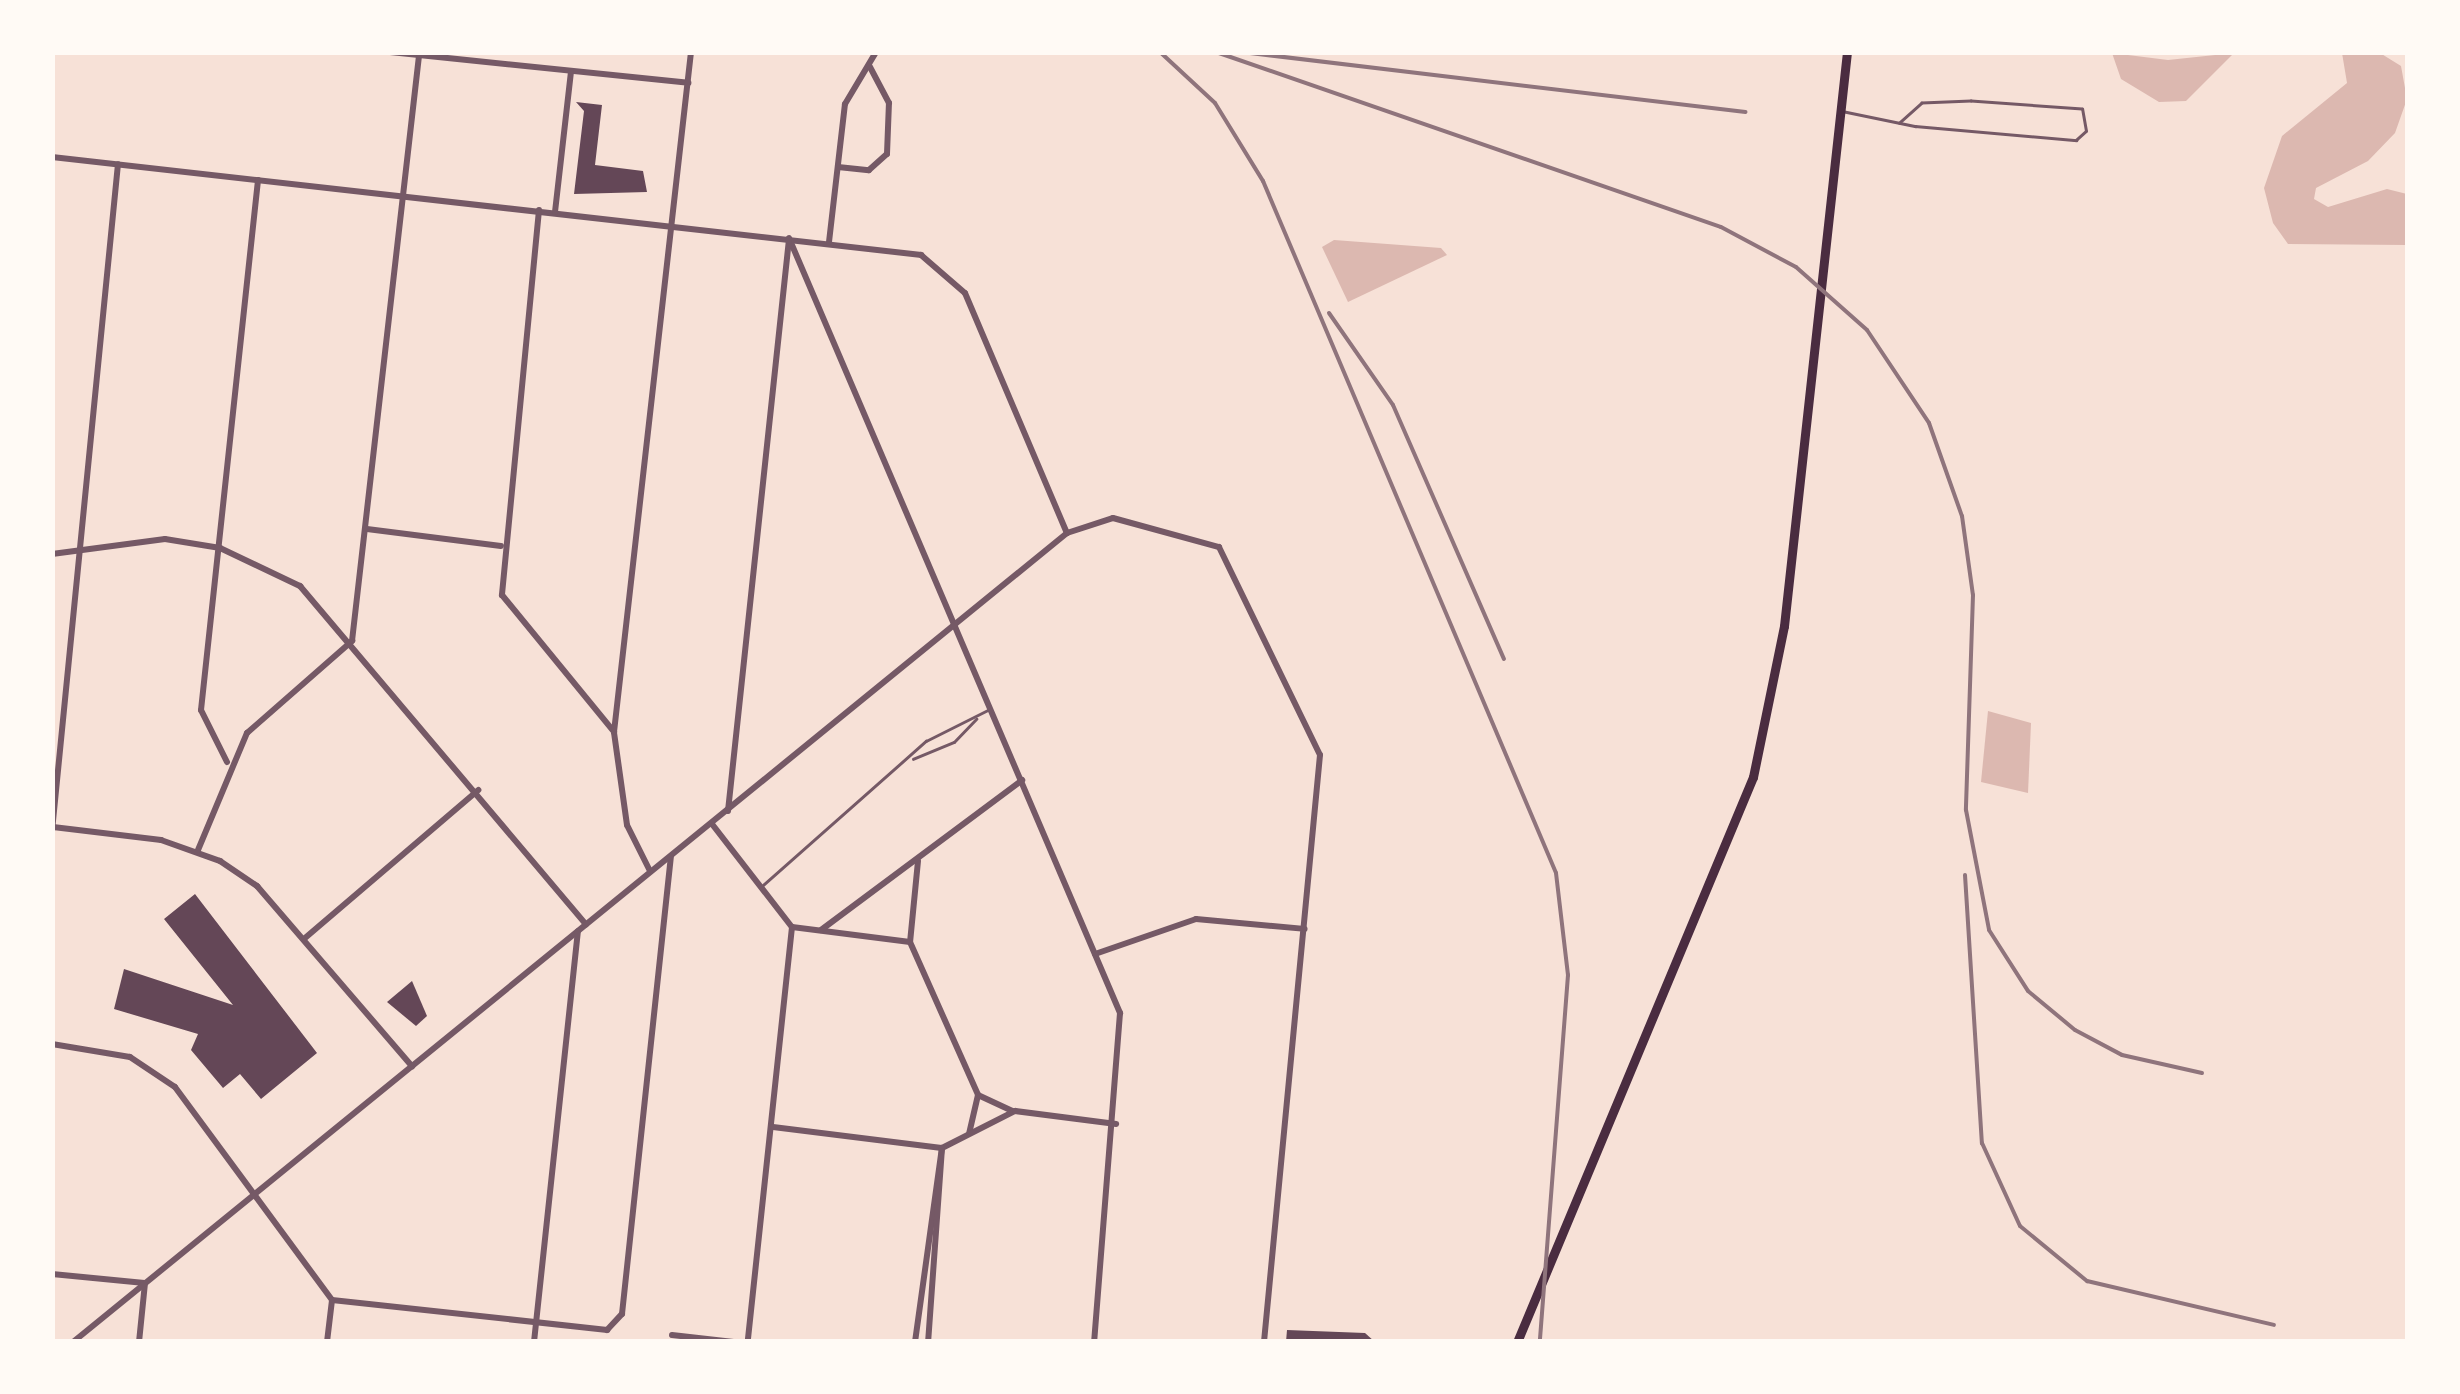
<!DOCTYPE html>
<style>
body{margin:0}
#map{position:relative;width:2460px;height:1394px;overflow:hidden;background:#f7e1d7;font-family:Ubuntu,sans-serif}
div>[style]{position:absolute}
.water>*{inset:0;background:#dcb8b0}
.building>*{inset:0;background:#644757}
.service>*{height:2.5px;margin:-1.25px;padding:0 1.25px;transform-origin:1.25px;border-radius:1.25px;background:#755966}
.minor>*{height:6px;margin:-3px;padding:0 3px;transform-origin:3px;border-radius:3px;background:#755966}
.secondary>*{height:9px;margin:-4.5px;padding:0 4.5px;transform-origin:4.5px;border-radius:4.5px;background:#4a2c40}
.rail>*{height:4px;margin:-2px;padding:0 2px;transform-origin:2px;border-radius:2px;background:#8f747c}
span{translate:-50% -50%;white-space:nowrap;text-align:center;line-height:1.15;-webkit-text-stroke:8px #fffaf5;paint-order:stroke}
.frame{position:absolute;inset:0;border:55px solid #fffaf5;pointer-events:none}
</style>
<div id="map">
<div class="water">
<div style="clip-path:polygon(2112px 53px,2168px 60px,2234px 53px,2186px 101px,2159px 102px,2121px 79px)"></div>
<div style="clip-path:polygon(2342px 53px,2380px 53px,2401px 66px,2407px 99px,2395px 133px,2368px 161px,2316px 188px,2314px 199px,2328px 207px,2387px 189px,2407px 194px,2407px 245px,2288px 244px,2273px 223px,2264px 188px,2282px 136px,2347px 83px)"></div>
<div style="clip-path:polygon(1334px 240px,1441px 248px,1447px 255px,1348px 302px,1322px 247px)"></div>
<div style="clip-path:polygon(1988px 711px,2031px 723px,2028px 793px,1981px 782px)"></div>
</div>
<div class="building">
<div style="clip-path:polygon(576px 102px,602px 105px,595px 165px,643px 171px,647px 192px,574px 194px,584px 111px)"></div>
<div style="clip-path:polygon(195px 894px,317px 1053px,261px 1099px,240px 1074px,223px 1088px,191px 1050px,198px 1034px,114px 1009px,124px 969px,233px 1005px,164px 919px)"></div>
<div style="clip-path:polygon(412px 981px,427px 1016px,416px 1026px,387px 1002px)"></div>
<div style="clip-path:polygon(1287px 1330px,1365px 1333px,1375px 1342px,1286px 1342px)"></div>
</div>
<div class="service">
<div style="left:1842px;top:111px;width:75px;rotate:11.6deg"></div>
<div style="left:1915px;top:126px;width:162px;rotate:5deg"></div>
<div style="left:2076px;top:140px;width:13px;rotate:-42deg"></div>
<div style="left:2086px;top:131px;width:22px;rotate:-100deg"></div>
<div style="left:2082px;top:109px;width:111px;rotate:-175.9deg"></div>
<div style="left:1971px;top:101px;width:49px;rotate:177.7deg"></div>
<div style="left:1922px;top:103px;width:30px;rotate:138deg"></div>
<div style="left:913px;top:759px;width:44px;rotate:-22.5deg"></div>
<div style="left:954px;top:742px;width:32px;rotate:-46deg"></div>
<div style="left:762px;top:886px;width:219px;rotate:-41.5deg"></div>
<div style="left:926px;top:741px;width:72px;rotate:-26.6deg"></div>
</div>
<div class="minor">
<div style="left:390px;top:52px;width:300px;rotate:5.9deg"></div>
<div style="left:52px;top:157px;width:875px;rotate:6.43deg"></div>
<div style="left:921px;top:255px;width:58px;rotate:40.8deg"></div>
<div style="left:965px;top:293px;width:261px;rotate:67deg"></div>
<div style="left:838px;top:167px;width:31px;rotate:6deg"></div>
<div style="left:869px;top:170px;width:24px;rotate:-42deg"></div>
<div style="left:887px;top:154px;width:51px;rotate:-87.8deg"></div>
<div style="left:889px;top:103px;width:41px;rotate:-117.8deg"></div>
<div style="left:539px;top:210px;width:387px;rotate:95.5deg"></div>
<div style="left:502px;top:595px;width:177px;rotate:50.7deg"></div>
<div style="left:555px;top:212px;width:141px;rotate:-83.5deg"></div>
<div style="left:789px;top:238px;width:843px;rotate:66.87deg"></div>
<div style="left:1120px;top:1013px;width:330px;rotate:94.5deg"></div>
<div style="left:829px;top:242px;width:139px;rotate:-83.4deg"></div>
<div style="left:845px;top:104px;width:61px;rotate:-59.2deg"></div>
<div style="left:367px;top:529px;width:135px;rotate:7.2deg"></div>
<div style="left:52px;top:554px;width:114px;rotate:-7.6deg"></div>
<div style="left:165px;top:539px;width:56px;rotate:9.3deg"></div>
<div style="left:220px;top:548px;width:89px;rotate:25.4deg"></div>
<div style="left:300px;top:586px;width:443px;rotate:49.8deg"></div>
<div style="left:227px;top:762px;width:58px;rotate:-116.6deg"></div>
<div style="left:201px;top:710px;width:533px;rotate:-83.86deg"></div>
<div style="left:728px;top:811px;width:575px;rotate:-83.91deg"></div>
<div style="left:712px;top:824px;width:130px;rotate:52.2deg"></div>
<div style="left:792px;top:927px;width:417px;rotate:96.1deg"></div>
<div style="left:53px;top:827px;width:109px;rotate:6.9deg"></div>
<div style="left:161px;top:840px;width:63px;rotate:19.6deg"></div>
<div style="left:220px;top:861px;width:45px;rotate:34deg"></div>
<div style="left:257px;top:886px;width:238px;rotate:49.3deg"></div>
<div style="left:52px;top:831px;width:670px;rotate:-84.35deg"></div>
<div style="left:198px;top:850px;width:127px;rotate:-67.3deg"></div>
<div style="left:247px;top:733px;width:140px;rotate:-41.2deg"></div>
<div style="left:352px;top:641px;width:589px;rotate:-83.47deg"></div>
<div style="left:918px;top:861px;width:81px;rotate:95.6deg"></div>
<div style="left:910px;top:942px;width:167px;rotate:66deg"></div>
<div style="left:978px;top:1095px;width:39px;rotate:103deg"></div>
<div style="left:650px;top:871px;width:51px;rotate:-116.6deg"></div>
<div style="left:627px;top:825px;width:94px;rotate:-98deg"></div>
<div style="left:614px;top:732px;width:684px;rotate:-83.54deg"></div>
<div style="left:792px;top:927px;width:119px;rotate:7.2deg"></div>
<div style="left:821px;top:930px;width:251px;rotate:-36.7deg"></div>
<div style="left:305px;top:938px;width:228px;rotate:-40.5deg"></div>
<div style="left:1095px;top:954px;width:107px;rotate:-19.1deg"></div>
<div style="left:1196px;top:919px;width:109px;rotate:5.2deg"></div>
<div style="left:52px;top:1044px;width:79px;rotate:9.5deg"></div>
<div style="left:130px;top:1057px;width:54px;rotate:33.7deg"></div>
<div style="left:175px;top:1087px;width:265px;rotate:53.6deg"></div>
<div style="left:332px;top:1300px;width:277px;rotate:6.2deg"></div>
<div style="left:607px;top:1330px;width:22px;rotate:-47deg"></div>
<div style="left:622px;top:1314px;width:460px;rotate:-83.9deg"></div>
<div style="left:978px;top:1095px;width:38px;rotate:25deg"></div>
<div style="left:773px;top:1127px;width:170px;rotate:7.1deg"></div>
<div style="left:942px;top:1148px;width:82px;rotate:-26.9deg"></div>
<div style="left:1015px;top:1111px;width:102px;rotate:7.3deg"></div>
<div style="left:52px;top:1274px;width:93px;rotate:5.5deg"></div>
<div style="left:145px;top:1283px;width:59px;rotate:95.8deg"></div>
<div style="left:672px;top:1335px;width:62px;rotate:6.4deg"></div>
<div style="left:73px;top:1342px;width:1282px;rotate:-39.14deg"></div>
<div style="left:1067px;top:533px;width:48px;rotate:-18.1deg"></div>
<div style="left:1113px;top:518px;width:110px;rotate:15.3deg"></div>
<div style="left:1219px;top:547px;width:231px;rotate:64.1deg"></div>
<div style="left:1320px;top:755px;width:590px;rotate:95.45deg"></div>
<div style="left:327px;top:1342px;width:42px;rotate:-83.2deg"></div>
<div style="left:534px;top:1342px;width:413px;rotate:-83.9deg"></div>
<div style="left:915px;top:1342px;width:196px;rotate:-82.1deg"></div>
<div style="left:942px;top:1148px;width:195px;rotate:94.1deg"></div>
</div>
<div class="secondary">
<div style="left:1517px;top:1342px;width:612px;rotate:-67.33deg"></div>
<div style="left:1753px;top:777px;width:154px;rotate:-78.4deg"></div>
<div style="left:1784px;top:626px;width:577px;rotate:-83.74deg"></div>
</div>
<div class="rail">
<div style="left:1160px;top:52px;width:75px;rotate:42.8deg"></div>
<div style="left:1215px;top:103px;width:92px;rotate:58.4deg"></div>
<div style="left:1263px;top:181px;width:751px;rotate:67.05deg"></div>
<div style="left:1556px;top:873px;width:103px;rotate:83.3deg"></div>
<div style="left:1568px;top:975px;width:368px;rotate:94.4deg"></div>
<div style="left:1216px;top:52px;width:534px;rotate:19.11deg"></div>
<div style="left:1721px;top:227px;width:85px;rotate:28.1deg"></div>
<div style="left:1796px;top:267px;width:95px;rotate:41.6deg"></div>
<div style="left:1867px;top:330px;width:112px;rotate:56.3deg"></div>
<div style="left:1929px;top:423px;width:99px;rotate:70.5deg"></div>
<div style="left:1962px;top:516px;width:80px;rotate:82.1deg"></div>
<div style="left:1973px;top:595px;width:215px;rotate:91.9deg"></div>
<div style="left:1966px;top:810px;width:122px;rotate:79.1deg"></div>
<div style="left:1989px;top:930px;width:72px;rotate:57.4deg"></div>
<div style="left:2028px;top:991px;width:61px;rotate:39.7deg"></div>
<div style="left:2075px;top:1030px;width:53px;rotate:28deg"></div>
<div style="left:2122px;top:1055px;width:82px;rotate:12.7deg"></div>
<div style="left:1250px;top:53px;width:499px;rotate:6.8deg"></div>
<div style="left:1329px;top:313px;width:112px;rotate:55.2deg"></div>
<div style="left:1393px;top:405px;width:277px;rotate:66.4deg"></div>
<div style="left:1965px;top:875px;width:269px;rotate:86.4deg"></div>
<div style="left:1982px;top:1143px;width:91px;rotate:65.4deg"></div>
<div style="left:2020px;top:1226px;width:87px;rotate:39.4deg"></div>
<div style="left:2087px;top:1281px;width:192px;rotate:13.2deg"></div>
</div>
<div class="frame"></div>
</div>
